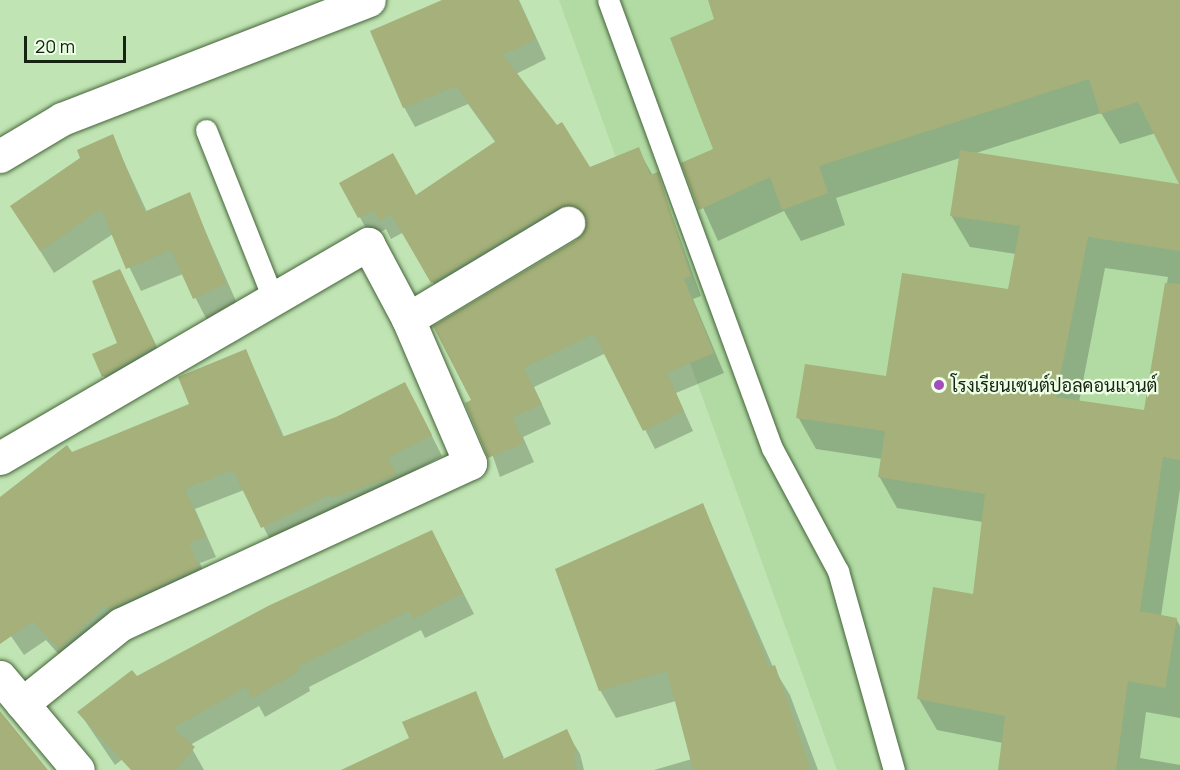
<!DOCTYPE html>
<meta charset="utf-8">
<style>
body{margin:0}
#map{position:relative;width:1180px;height:770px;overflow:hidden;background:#c0e4b3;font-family:Manrope,Sarabun,sans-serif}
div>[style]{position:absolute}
.built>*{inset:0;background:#b2dba4}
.shadow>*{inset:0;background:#0003}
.building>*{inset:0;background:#a5b07a}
.roads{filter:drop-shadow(0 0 2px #46653b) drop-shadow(0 0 2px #46653b)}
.service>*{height:21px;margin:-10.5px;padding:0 10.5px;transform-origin:10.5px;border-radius:10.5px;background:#fff}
.minor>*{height:33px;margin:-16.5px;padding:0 16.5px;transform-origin:16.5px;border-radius:16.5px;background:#fff}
.dots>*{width:16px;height:16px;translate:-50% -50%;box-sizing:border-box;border:3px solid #edffe6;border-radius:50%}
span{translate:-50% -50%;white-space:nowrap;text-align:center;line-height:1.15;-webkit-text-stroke:4.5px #edffe6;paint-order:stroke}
.poi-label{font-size:18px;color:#152311}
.left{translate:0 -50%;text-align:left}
.scale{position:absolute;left:24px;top:36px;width:102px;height:27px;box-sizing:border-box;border:3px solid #152311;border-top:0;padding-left:8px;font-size:18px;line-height:21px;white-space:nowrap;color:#152311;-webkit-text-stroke:4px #edffe6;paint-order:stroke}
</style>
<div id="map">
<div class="built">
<div style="clip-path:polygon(559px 0,1180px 0,1180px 770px,837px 770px)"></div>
</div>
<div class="shadow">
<div style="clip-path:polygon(443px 0,519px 0,546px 59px,516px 74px,590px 169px,638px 149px,653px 176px,657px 174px,701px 296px,693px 299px,724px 373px,676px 393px,693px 431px,655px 449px,606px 353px,534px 387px,551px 424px,523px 437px,534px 462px,500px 477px,474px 401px,586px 225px,570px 226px,444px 302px,404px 232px,391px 239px,386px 229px,371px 237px,341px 184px,416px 197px,496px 143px,468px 104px,415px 127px,404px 107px)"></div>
<div style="clip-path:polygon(evenodd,710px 0,1180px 0,1180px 182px,1156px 133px,1120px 144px,1101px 113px,973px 154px,1180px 185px,1180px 489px,1161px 616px,1176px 619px,1180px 626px,1180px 718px,1146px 712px,1140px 758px,1180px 765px,1180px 770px,999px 770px,1003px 743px,937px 730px,919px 699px,974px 596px,983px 522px,897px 508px,879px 476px,882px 459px,816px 449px,798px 417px,887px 378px,1009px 291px,1016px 254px,970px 247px,951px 215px,960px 158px,836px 198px,845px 225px,801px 241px,784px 211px,718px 241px,683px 163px,715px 150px,716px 20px,710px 0,1105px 268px,1168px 277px,1145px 412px,1079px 402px,1105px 268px)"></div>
<div style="clip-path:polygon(112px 136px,147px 212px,189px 194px,239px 308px,208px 322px,183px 274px,141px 291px,113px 234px,54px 273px,12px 206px)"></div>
<div style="clip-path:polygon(127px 285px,163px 360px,111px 390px,94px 355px,119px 344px)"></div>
<div style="clip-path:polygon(246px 350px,284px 437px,416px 404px,442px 456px,274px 547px,244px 490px,195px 509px,216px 557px,200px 563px,209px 588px,71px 668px,46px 640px,24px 655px,0 620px,0 507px,71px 454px,191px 405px)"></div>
<div style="clip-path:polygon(703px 505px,773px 667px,790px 695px,818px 770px,654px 770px,692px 759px,676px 701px,616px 718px,600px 690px)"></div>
<div style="clip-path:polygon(443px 553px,474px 614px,425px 638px,421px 630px,309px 687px,310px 691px,265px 717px,259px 706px,190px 745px,204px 770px,132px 770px,152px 736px,115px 765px,79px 712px,136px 678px)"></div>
<div style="clip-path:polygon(475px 693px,504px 758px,475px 770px,344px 770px,411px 739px)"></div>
<div style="clip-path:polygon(566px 731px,580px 754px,584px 770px,549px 770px)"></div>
</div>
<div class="building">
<div style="clip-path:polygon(442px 0,518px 0,536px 39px,503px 55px,557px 125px,562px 122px,590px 167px,639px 147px,650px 175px,658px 172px,691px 276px,684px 279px,714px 353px,667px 373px,684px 411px,643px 431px,594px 334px,524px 368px,542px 404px,513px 417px,524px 443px,488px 458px,465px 403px,471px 400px,433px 326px,578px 239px,587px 222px,577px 206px,559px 207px,431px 283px,391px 214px,379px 221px,374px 211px,358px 218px,339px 183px,393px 153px,416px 195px,496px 141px,456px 86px,403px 108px,370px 31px)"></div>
<div style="clip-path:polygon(708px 0,1180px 0,1180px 251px,1088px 237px,1056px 397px,1144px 410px,1165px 283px,1180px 284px,1180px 460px,1163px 457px,1140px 611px,1177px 618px,1165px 688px,1128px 681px,1116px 770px,998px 770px,1005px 716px,917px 699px,933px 587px,973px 594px,985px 494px,878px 477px,885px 431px,796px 418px,805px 364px,886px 376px,902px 273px,1008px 289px,1020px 226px,950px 216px,960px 150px,1179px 184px,1138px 102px,1100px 114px,1089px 79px,819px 166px,828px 193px,782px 210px,770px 177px,699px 210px,681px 163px,713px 149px,670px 38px,714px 19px)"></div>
<div style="clip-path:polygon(113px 134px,144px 212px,190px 192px,226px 284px,193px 299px,171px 250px,126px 269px,101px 209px,40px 251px,10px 206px,80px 158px,77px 150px)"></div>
<div style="clip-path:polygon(120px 269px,156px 345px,102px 377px,92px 354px,117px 343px,92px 281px)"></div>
<div style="clip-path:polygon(246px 349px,282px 437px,336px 417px,405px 382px,432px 435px,388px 458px,397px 475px,332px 498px,331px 494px,261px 528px,233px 470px,185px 489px,206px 537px,189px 543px,199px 567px,109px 609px,107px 604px,59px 649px,33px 621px,0 644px,0 497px,67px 445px,72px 452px,189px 404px,178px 377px)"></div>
<div style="clip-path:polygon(703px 503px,769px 667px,775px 665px,811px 770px,693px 770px,667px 671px,599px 691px,555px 569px)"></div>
<div style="clip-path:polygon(432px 530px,463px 593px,413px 619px,409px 611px,298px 667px,300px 671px,252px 698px,246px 687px,173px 728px,195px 747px,176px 770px,131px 770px,77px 712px,132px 670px,137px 676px,268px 606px)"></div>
<div style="clip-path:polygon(476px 691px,503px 759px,567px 729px,578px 753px,573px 756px,578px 770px,341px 770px,409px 738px,402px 722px)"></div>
<div style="clip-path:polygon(0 711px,48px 770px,0 770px)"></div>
</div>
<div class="roads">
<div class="service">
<div style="left:608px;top:0;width:477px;rotate:69.9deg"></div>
<div style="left:772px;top:448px;width:140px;rotate:61.8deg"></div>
<div style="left:838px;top:571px;width:207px;rotate:74.3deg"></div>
<div style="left:206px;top:130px;width:186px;rotate:68.3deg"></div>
</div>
<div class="minor">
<div style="left:0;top:156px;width:72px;rotate:-30.8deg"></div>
<div style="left:62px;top:119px;width:329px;rotate:-21.2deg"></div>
<div style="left:408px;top:319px;width:187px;rotate:-31deg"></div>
<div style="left:0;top:458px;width:426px;rotate:-30.2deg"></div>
<div style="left:368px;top:244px;width:85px;rotate:61.9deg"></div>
<div style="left:408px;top:319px;width:157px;rotate:66.7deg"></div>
<div style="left:470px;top:463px;width:384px;rotate:155.2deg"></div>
<div style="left:121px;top:624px;width:127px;rotate:141.1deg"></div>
<div style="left:0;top:677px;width:121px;rotate:50deg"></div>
</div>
</div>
<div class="dots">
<div style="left:939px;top:385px;background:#a24dbb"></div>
</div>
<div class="poi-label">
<span class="left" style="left:951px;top:385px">โรงเรียนเซนต์ปอลคอนแวนต์</span>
</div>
<div class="scale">20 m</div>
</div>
